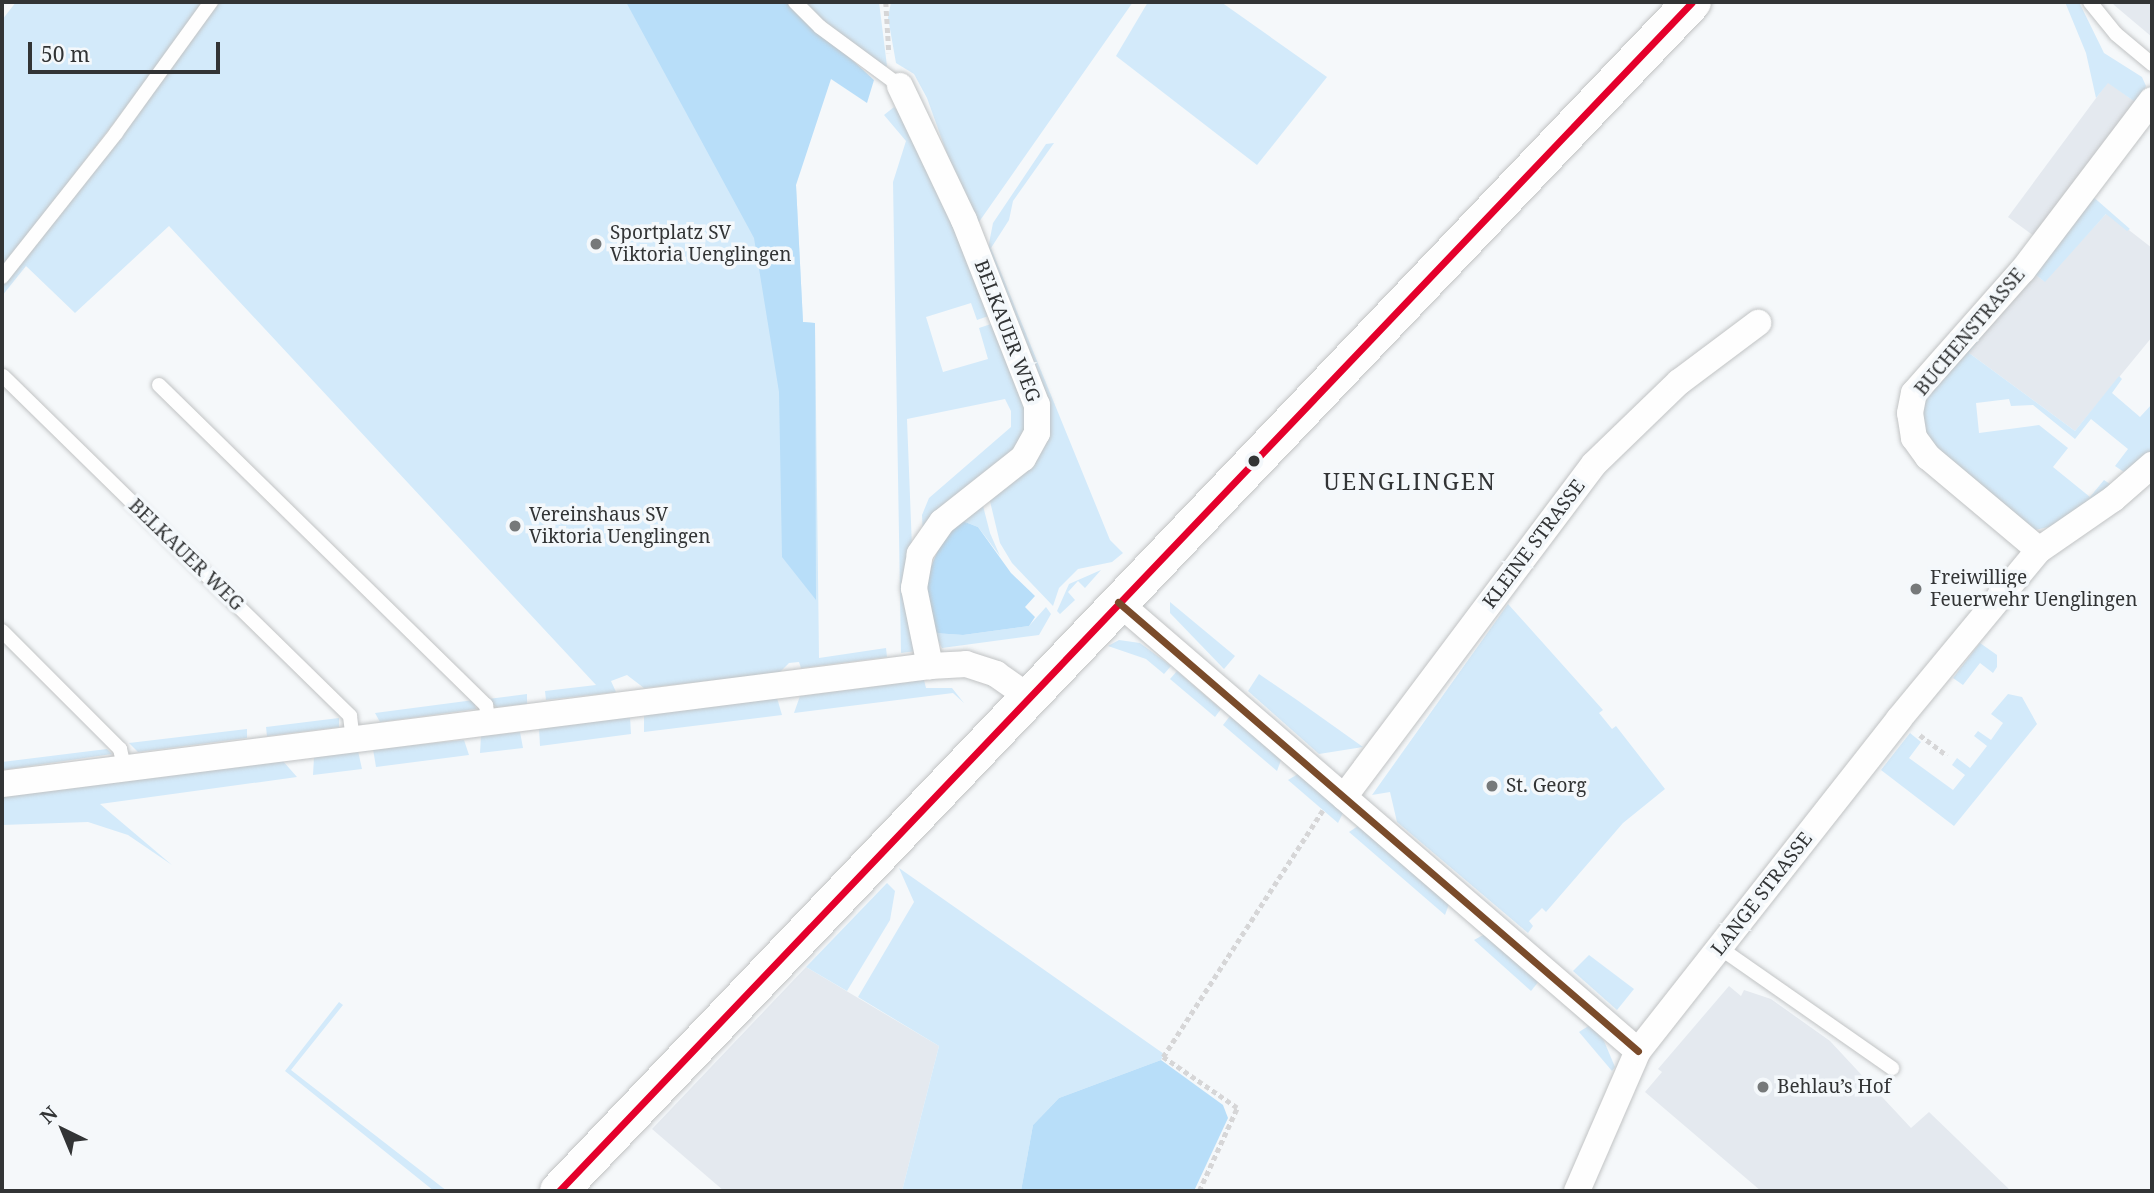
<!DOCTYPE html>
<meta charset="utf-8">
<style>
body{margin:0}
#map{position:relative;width:2154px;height:1193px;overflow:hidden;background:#f5f8fa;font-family:"Noto Serif",serif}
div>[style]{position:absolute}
.built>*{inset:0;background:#e4e9ef}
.green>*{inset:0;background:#d3eafa}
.forest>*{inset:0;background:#b8def9}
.path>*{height:4.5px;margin-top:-2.25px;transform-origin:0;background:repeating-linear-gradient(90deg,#d6d6d7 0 5px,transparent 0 8.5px)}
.roads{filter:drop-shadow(0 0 2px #c1c3c4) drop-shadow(0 0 2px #c1c3c4)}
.lane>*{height:14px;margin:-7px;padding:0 7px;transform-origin:7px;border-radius:7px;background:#fefefe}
.street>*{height:26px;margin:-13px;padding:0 13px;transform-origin:13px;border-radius:13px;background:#fefefe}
.secondary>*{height:38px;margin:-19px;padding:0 19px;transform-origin:19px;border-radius:19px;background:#fefefe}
.bus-1>*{height:7px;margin:-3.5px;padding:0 3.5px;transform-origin:3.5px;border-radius:3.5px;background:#e4002b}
.bus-2>*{height:7px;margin:-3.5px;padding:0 3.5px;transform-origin:3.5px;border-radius:3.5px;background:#7a4b2a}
.dots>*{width:19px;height:19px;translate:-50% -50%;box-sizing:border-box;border:4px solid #f4f8fb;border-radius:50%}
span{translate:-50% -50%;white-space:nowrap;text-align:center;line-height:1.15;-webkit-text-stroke:7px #f4f8fb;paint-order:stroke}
.poi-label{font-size:19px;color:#323435}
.left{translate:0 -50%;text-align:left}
.street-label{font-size:19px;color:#323435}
.quarter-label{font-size:23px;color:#323435;letter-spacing:2px}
.frame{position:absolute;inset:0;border:4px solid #323435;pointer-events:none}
.north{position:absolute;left:28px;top:1095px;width:70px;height:70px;-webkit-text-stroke:5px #f4f8fb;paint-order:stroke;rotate:317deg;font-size:19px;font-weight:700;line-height:28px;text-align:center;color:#323435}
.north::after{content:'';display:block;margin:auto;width:24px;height:32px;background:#323435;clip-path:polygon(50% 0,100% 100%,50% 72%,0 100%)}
.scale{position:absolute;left:28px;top:42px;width:192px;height:32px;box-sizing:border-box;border:4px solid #323435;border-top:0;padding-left:9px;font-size:21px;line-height:24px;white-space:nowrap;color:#323435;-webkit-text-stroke:5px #f4f8fb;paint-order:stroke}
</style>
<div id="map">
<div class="built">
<div style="clip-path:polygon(2112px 2px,2152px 2px,2152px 37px,2114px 5px)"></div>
<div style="clip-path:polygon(2108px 82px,2138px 104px,2038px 239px,2008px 217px)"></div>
<div style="clip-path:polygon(2107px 213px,2152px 248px,2152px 337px,2075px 431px,1969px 353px,2032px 272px,2044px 281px)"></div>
<div style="clip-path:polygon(806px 967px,939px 1046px,902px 1191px,724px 1191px,652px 1129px)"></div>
<div style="clip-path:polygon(1729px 986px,1741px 996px,1744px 990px,1771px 999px,1830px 1041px,1911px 1128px,1929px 1112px,2011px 1191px,1761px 1191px,1645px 1092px,1662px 1072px,1658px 1069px)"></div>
</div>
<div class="green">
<div style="clip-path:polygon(16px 2px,207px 2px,2px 268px,2px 20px)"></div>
<div style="clip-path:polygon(220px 2px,626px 2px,796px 185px,803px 322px,815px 323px,819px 658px,886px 648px,887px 657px,801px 668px,799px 662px,789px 663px,779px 673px,644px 688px,627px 675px,611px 681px,616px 692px,546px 700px,545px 691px,596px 685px,169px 226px,75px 313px,26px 266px,2px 296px,2px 284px)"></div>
<div style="clip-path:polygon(804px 2px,879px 2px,887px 66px,880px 68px,837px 36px)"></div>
<div style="clip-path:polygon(891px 2px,1133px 2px,974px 229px,927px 98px,914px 74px,896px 63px,888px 18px)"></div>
<div style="clip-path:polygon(1148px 2px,1221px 2px,1327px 77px,1257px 165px,1116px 56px)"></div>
<div style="clip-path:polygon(2065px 2px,2079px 2px,2104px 53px,2142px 77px,2146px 86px,2138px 104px,2108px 83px,2096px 98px,2086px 53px)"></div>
<div style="clip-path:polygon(894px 107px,915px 132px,994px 314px,977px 320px,971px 303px,926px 317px,943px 372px,988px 359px,979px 328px,997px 322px,1031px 412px,1020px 453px,923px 538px,922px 515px,929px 498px,1011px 427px,1011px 411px,1005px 399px,907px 419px,916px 651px,901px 653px,893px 182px,906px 141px,884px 115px)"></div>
<div style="clip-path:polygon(1054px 143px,1013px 201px,1009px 220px,991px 248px,1110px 540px,1123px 553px,1112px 562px,1078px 569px,1059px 588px,1053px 606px,1012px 563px,1000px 543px,989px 497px,1034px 466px,1050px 428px,986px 259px,993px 223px,1046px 144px)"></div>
<div style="clip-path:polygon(2091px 195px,2130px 229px,2127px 231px,2106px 214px,2045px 282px,2032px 272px,1969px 353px,2075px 431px,2119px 376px,2122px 379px,2112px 393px,2140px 417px,2152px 404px,2152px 450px,2133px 471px,2124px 472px,2115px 466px,2128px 449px,2091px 419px,2075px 439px,2033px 405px,2011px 406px,2009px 399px,1976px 403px,1979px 433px,2039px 425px,2068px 448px,2053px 467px,2090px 497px,2104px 480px,2110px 484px,2109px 489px,2053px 526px,2035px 530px,1930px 450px,1921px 413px,1927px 397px)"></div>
<div style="clip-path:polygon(982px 502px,990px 533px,1000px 556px,978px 527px,960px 520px)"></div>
<div style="clip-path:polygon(1101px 570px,1085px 588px,1078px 581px,1068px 592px,1075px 600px,1060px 614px,1057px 611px,1069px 584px)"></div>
<div style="clip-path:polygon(1170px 602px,1235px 656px,1224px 669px,1170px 613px)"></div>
<div style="clip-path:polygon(1508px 604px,1603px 710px,1599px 713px,1612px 729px,1616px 726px,1665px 789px,1623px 823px,1546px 912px,1542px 908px,1529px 921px,1533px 926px,1528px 933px,1397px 822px,1390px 792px,1372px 795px)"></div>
<div style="clip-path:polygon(1046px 607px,1051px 614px,1039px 635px,942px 648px,934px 633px,963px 635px,1029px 626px)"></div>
<div style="clip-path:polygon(1119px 640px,1140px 643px,1171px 666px,1164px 674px,1146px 659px,1108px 646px)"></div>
<div style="clip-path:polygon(1980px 643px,1997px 655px,1997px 667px,1993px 673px,1980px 663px,1963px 685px,1953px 678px)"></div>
<div style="clip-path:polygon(1177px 671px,1221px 709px,1215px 717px,1170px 679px)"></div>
<div style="clip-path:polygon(1259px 674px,1297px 700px,1363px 747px,1319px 754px,1248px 691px)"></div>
<div style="clip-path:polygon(924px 680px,926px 688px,952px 688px,964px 703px,953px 693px,794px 713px,800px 696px)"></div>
<div style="clip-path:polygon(527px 694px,527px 704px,496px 707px,488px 699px)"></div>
<div style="clip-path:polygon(2008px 694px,2022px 697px,2037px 724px,1954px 826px,1881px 770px,1910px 733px,1921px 742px,1909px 758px,1953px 790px,1965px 775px,1952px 765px,1957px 758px,1970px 768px,1987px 746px,1974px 736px,1978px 731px,1991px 740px,2003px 723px,1991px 714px)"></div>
<div style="clip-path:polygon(777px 698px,782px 715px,644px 732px,644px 714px)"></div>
<div style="clip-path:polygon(474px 700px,476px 709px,380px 722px,375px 713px)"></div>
<div style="clip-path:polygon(1230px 716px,1281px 760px,1277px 771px,1223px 725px)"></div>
<div style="clip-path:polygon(630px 717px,631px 734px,540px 746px,539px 728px)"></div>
<div style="clip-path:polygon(339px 718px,339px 727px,267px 736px,266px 727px)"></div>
<div style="clip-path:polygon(247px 729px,247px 738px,138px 752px,129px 743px)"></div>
<div style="clip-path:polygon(520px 732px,523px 748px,480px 753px,481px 736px)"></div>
<div style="clip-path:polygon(464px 740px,469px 755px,376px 767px,373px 749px)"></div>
<div style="clip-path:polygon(107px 749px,112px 754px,2px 770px,2px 762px)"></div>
<div style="clip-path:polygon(358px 751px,362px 769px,313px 775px,314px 757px)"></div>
<div style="clip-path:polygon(282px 760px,297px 777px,100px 804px,172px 865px,128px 835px,88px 822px,2px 825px,2px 792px)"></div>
<div style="clip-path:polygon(1298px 774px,1343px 813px,1338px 823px,1288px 780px)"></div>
<div style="clip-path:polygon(1358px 826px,1449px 904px,1445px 915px,1349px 832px)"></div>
<div style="clip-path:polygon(899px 868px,1164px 1054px,1161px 1060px,1059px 1098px,1033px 1125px,1021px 1191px,902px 1191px,939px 1046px,858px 997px,914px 902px)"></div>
<div style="clip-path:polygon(887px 883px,895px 891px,890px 920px,847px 991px,806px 967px)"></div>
<div style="clip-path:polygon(1485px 934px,1539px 981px,1531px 991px,1474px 940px)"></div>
<div style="clip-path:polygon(1589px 955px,1634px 989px,1617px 1010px,1573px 971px)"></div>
<div style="clip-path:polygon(339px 1002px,343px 1005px,291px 1070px,447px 1191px,434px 1191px,285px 1071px)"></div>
<div style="clip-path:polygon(1590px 1025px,1604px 1041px,1615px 1067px,1612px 1071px,1579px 1032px)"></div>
</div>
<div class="forest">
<div style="clip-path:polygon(626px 2px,789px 2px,874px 80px,867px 103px,831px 79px,796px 185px,803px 322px,815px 323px,816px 600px,782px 557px,779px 392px,754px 238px)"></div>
<div style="clip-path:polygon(960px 520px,978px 527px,1011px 573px,1035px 596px,1025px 607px,1035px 617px,1029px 626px,963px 635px,934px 633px,924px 584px,940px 545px)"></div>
<div style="clip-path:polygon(1161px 1060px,1223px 1105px,1228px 1118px,1194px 1191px,1021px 1191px,1033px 1125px,1059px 1098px)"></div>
</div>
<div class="path">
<div style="left:886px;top:2px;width:51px;rotate:86.6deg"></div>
<div style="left:1920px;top:735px;width:34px;rotate:37deg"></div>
<div style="left:1199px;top:1191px;width:91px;rotate:-65.4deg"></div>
<div style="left:1237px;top:1108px;width:90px;rotate:-145.4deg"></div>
<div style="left:1163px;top:1057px;width:294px;rotate:-57.1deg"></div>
</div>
<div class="roads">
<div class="lane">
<div style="left:795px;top:2px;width:35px;rotate:45deg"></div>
<div style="left:820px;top:27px;width:99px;rotate:36.4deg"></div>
<div style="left:2090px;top:2px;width:41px;rotate:50.9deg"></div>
<div style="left:2116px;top:34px;width:47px;rotate:39.8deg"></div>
<div style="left:2px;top:277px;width:184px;rotate:-51.6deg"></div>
<div style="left:116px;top:133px;width:162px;rotate:-54.1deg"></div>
<div style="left:3px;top:376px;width:486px;rotate:44.4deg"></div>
<div style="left:350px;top:716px;width:25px;rotate:83deg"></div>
<div style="left:159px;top:385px;width:458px;rotate:44.4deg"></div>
<div style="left:486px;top:705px;width:19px;rotate:81deg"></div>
<div style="left:2px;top:631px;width:167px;rotate:45deg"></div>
<div style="left:120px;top:749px;width:18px;rotate:77deg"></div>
<div style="left:1720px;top:948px;width:210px;rotate:34.9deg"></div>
</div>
<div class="street">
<div style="left:900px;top:86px;width:148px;rotate:64.5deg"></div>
<div style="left:964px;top:220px;width:199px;rotate:68.5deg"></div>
<div style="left:1037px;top:405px;width:28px;rotate:90deg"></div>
<div style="left:1037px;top:433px;width:29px;rotate:119deg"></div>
<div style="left:1023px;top:458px;width:103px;rotate:141.7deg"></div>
<div style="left:942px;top:522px;width:39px;rotate:125deg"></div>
<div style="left:920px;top:554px;width:35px;rotate:100deg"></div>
<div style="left:914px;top:588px;width:80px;rotate:78.4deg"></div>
<div style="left:2039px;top:550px;width:145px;rotate:-140deg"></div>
<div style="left:1928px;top:457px;width:24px;rotate:-126deg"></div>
<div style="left:1914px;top:438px;width:25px;rotate:-99deg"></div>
<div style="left:1910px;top:413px;width:20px;rotate:-79deg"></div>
<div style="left:1914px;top:393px;width:164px;rotate:-48.5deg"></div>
<div style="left:2023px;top:270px;width:213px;rotate:-52.8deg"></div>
<div style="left:1118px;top:602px;width:687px;rotate:40.81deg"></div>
<div style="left:2px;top:784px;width:935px;rotate:-7.25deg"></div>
<div style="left:930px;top:666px;width:36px;rotate:-3deg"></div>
<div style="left:966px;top:664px;width:32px;rotate:18deg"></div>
<div style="left:996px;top:674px;width:39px;rotate:35deg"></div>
<div style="left:1344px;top:797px;width:416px;rotate:-53.1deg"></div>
<div style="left:1594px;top:464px;width:118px;rotate:-44deg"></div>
<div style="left:1679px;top:382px;width:99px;rotate:-36.8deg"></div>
<div style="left:1577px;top:1191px;width:153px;rotate:-66.5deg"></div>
<div style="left:1638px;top:1051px;width:422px;rotate:-51.8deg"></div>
<div style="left:1899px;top:719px;width:219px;rotate:-50.4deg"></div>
<div style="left:2039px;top:550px;width:90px;rotate:-34.6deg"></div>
<div style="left:2113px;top:499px;width:52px;rotate:-41.1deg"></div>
</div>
<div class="secondary">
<div style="left:559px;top:1191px;width:1642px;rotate:-46.38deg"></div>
</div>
</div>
<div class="bus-1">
<div style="left:559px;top:1191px;width:1642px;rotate:-46.38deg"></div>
</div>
<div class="bus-2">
<div style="left:1118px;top:602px;width:687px;rotate:40.81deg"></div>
</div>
<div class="dots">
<div style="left:596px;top:244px;background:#76797a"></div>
<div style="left:1254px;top:461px;background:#323435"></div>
<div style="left:515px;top:526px;background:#76797a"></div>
<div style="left:1916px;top:589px;background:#76797a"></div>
<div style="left:1492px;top:786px;background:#76797a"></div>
<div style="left:1763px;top:1087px;background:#76797a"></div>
</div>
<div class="poi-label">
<span class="left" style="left:610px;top:244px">Sportplatz SV<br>Viktoria Uenglingen</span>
<span class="left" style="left:529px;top:526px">Vereinshaus SV<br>Viktoria Uenglingen</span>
<span class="left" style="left:1930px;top:589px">Freiwillige<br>Feuerwehr Uenglingen</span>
<span class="left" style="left:1506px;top:786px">St. Georg</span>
<span class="left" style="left:1777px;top:1087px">Behlau’s Hof</span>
</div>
<div class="street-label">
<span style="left:1007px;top:331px;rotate:69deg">BELKAUER WEG</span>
<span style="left:1970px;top:332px;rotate:-50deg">BUCHENSTRASSE</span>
<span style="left:1534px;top:544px;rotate:-53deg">KLEINE STRASSE</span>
<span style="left:186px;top:555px;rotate:44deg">BELKAUER WEG</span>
<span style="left:1762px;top:894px;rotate:-52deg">LANGE STRASSE</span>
</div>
<div class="quarter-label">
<span style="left:1410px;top:481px">UENGLINGEN</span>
</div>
<div class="frame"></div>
<div class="north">N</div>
<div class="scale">50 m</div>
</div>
